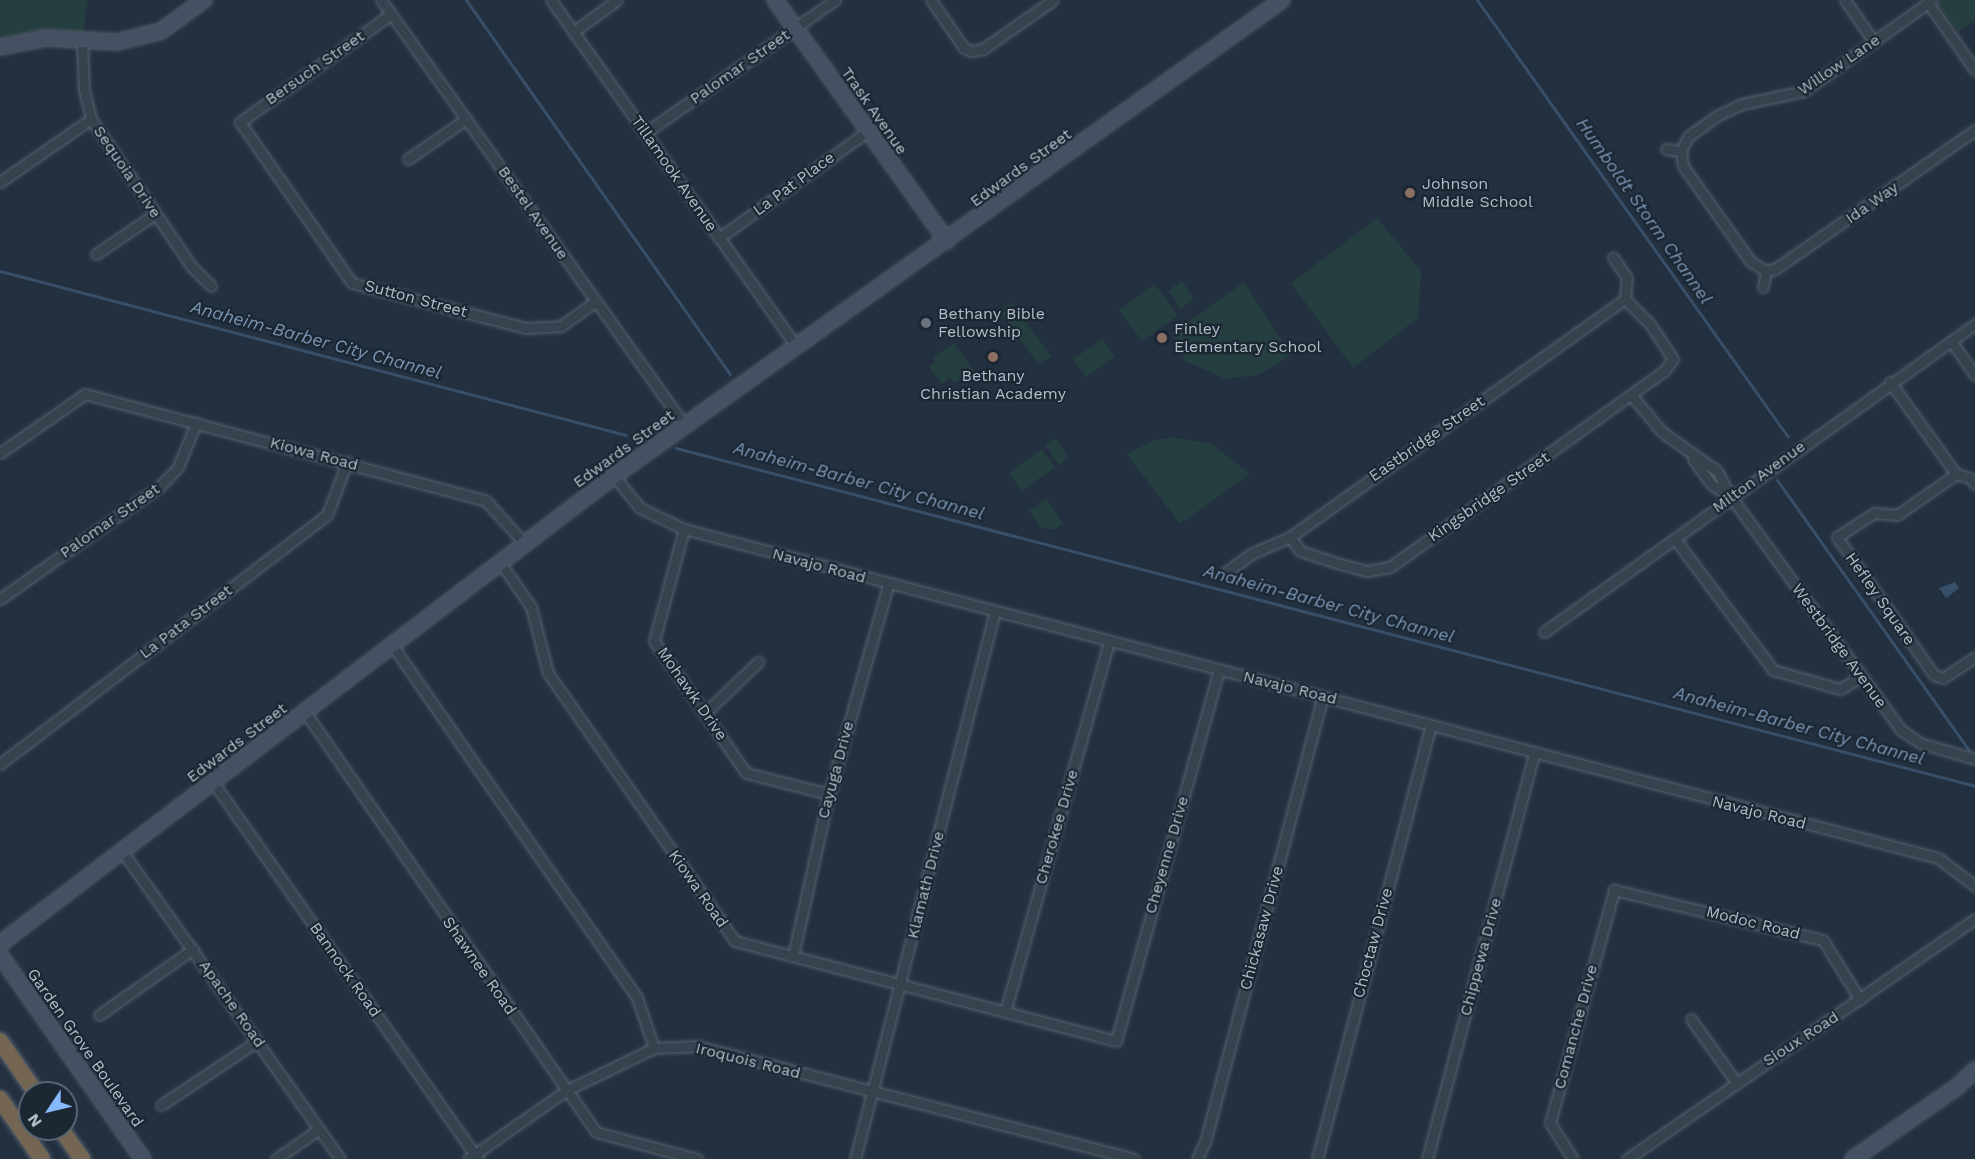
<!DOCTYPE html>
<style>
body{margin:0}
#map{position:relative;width:1975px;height:1159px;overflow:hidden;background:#23303f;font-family:"Work Sans",sans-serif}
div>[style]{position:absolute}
.green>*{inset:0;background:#253e40}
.water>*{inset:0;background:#374f69}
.stream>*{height:3px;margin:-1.5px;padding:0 1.5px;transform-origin:1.5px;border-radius:1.5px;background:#374f69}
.roads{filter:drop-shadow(0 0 2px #55606d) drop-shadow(0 0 2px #55606d)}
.street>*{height:9px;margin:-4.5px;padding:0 4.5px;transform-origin:4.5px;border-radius:4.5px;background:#37424f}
.secondary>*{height:14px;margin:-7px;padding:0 7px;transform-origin:7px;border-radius:7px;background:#455162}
.highway>*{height:16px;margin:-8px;padding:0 8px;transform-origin:8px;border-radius:8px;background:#756654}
.dots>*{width:16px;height:16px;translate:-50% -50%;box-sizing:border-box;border:3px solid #1c2734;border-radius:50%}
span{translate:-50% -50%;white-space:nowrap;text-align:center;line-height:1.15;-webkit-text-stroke:4.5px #1c2734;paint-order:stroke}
.street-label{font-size:16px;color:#b3bdca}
.poi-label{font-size:16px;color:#b3bdca}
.left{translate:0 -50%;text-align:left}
.water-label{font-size:18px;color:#7995b2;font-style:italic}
.north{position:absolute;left:18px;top:1081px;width:60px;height:60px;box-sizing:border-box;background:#1c2734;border:2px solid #586370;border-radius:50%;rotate:235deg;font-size:16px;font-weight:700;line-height:24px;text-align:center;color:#b3bdca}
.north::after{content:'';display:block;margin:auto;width:21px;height:27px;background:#85b9fc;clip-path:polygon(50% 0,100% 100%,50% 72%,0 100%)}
</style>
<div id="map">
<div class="green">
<div style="clip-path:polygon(0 0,88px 0,83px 32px,47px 29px,0 38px)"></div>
<div style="clip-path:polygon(1942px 0,1975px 0,1975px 20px,1958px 32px,1937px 3px)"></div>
<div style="clip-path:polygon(1377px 218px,1421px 271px,1418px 318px,1353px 368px,1291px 283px)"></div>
<div style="clip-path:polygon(1182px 281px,1194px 299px,1180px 309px,1168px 291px)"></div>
<div style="clip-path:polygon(1244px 282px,1291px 355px,1259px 375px,1225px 379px,1185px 361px,1172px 333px)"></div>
<div style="clip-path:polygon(1155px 284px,1178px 316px,1142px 341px,1119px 310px)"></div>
<div style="clip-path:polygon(1010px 303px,1052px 356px,1039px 365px,999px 310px)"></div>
<div style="clip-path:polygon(1102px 339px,1115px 357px,1086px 377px,1073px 359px)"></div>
<div style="clip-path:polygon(954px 343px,973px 369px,954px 384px,950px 378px,942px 384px,929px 367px,936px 362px,933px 358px)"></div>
<div style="clip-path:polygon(1173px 437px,1212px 444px,1250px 474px,1180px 524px,1127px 454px,1155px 440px)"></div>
<div style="clip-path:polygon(1055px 438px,1069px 457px,1059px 465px,1045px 445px)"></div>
<div style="clip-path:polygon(1042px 449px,1055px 467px,1022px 491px,1009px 473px)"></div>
<div style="clip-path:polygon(1046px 499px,1063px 523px,1053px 530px,1040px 527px,1029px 511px)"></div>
</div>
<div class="water">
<div style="clip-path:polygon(1955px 582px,1959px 588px,1946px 598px,1939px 588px)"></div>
</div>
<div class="stream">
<div style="left:466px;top:0;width:458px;rotate:54.8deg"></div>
<div style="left:1477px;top:0;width:536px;rotate:54.56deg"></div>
<div style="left:0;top:271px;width:647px;rotate:14.68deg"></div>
<div style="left:676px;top:448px;width:1342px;rotate:14.58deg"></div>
<div style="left:1777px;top:480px;width:331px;rotate:54.6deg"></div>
</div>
<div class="roads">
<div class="street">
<div style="left:381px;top:0;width:523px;rotate:54.49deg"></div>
<div style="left:551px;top:0;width:425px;rotate:54.7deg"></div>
<div style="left:931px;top:0;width:58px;rotate:55.5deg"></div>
<div style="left:964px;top:48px;width:9px;rotate:21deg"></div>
<div style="left:972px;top:51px;width:11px;rotate:-10deg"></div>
<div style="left:983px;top:49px;width:85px;rotate:-35deg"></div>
<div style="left:1845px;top:0;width:51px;rotate:55.4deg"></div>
<div style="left:1932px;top:0;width:157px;rotate:144.6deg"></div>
<div style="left:1804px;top:91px;width:63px;rotate:168.2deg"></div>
<div style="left:1742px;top:104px;width:26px;rotate:155deg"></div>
<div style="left:1718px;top:115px;width:37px;rotate:144deg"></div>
<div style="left:1688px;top:137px;width:16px;rotate:117deg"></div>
<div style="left:1681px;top:151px;width:15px;rotate:82deg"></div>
<div style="left:1683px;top:166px;width:118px;rotate:54.7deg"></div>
<div style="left:1751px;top:262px;width:17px;rotate:31deg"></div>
<div style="left:1766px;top:271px;width:9px;rotate:-13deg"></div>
<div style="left:1775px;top:269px;width:244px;rotate:-34.8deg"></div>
<div style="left:1928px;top:3px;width:82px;rotate:55deg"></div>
<div style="left:391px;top:14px;width:186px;rotate:144.4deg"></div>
<div style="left:240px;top:122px;width:196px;rotate:55.2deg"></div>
<div style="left:352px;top:283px;width:180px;rotate:14.5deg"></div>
<div style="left:526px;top:328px;width:35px;rotate:-3deg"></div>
<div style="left:561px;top:326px;width:43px;rotate:-35.5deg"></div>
<div style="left:573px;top:32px;width:54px;rotate:-36deg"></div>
<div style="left:82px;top:42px;width:48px;rotate:87.6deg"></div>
<div style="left:84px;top:90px;width:30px;rotate:76deg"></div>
<div style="left:91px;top:119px;width:179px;rotate:55.7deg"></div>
<div style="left:192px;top:267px;width:27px;rotate:45deg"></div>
<div style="left:645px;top:133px;width:232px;rotate:-35deg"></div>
<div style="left:1666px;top:149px;width:15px;rotate:8deg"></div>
<div style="left:408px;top:159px;width:70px;rotate:-34.6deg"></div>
<div style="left:0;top:182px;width:111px;rotate:-34.7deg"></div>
<div style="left:719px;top:238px;width:183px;rotate:-35.7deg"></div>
<div style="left:96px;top:254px;width:71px;rotate:-34.1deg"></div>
<div style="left:1763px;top:287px;width:16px;rotate:-79deg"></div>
<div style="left:1951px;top:341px;width:42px;rotate:54.8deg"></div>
<div style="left:1890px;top:382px;width:113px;rotate:54.3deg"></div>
<div style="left:1632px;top:396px;width:47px;rotate:50.2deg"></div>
<div style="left:1662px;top:432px;width:67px;rotate:35.3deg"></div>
<div style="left:1717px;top:471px;width:30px;rotate:62deg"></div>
<div style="left:1731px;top:497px;width:288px;rotate:53.9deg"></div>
<div style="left:1901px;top:730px;width:23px;rotate:34deg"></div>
<div style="left:1920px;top:743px;width:57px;rotate:16.2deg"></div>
<div style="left:0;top:453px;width:103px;rotate:-34.8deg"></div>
<div style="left:85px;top:394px;width:415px;rotate:14.9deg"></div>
<div style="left:486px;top:501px;width:58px;rotate:47.8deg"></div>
<div style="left:1693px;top:459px;width:31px;rotate:54deg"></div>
<div style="left:1711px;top:484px;width:22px;rotate:34deg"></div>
<div style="left:614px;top:476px;width:41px;rotate:50.9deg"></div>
<div style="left:640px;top:508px;width:49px;rotate:25.5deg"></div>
<div style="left:684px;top:529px;width:1296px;rotate:14.7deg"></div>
<div style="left:1938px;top:858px;width:46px;rotate:37.1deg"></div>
<div style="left:1975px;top:484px;width:8px;rotate:-130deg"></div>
<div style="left:1970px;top:478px;width:15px;rotate:-164deg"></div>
<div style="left:1956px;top:474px;width:72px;rotate:145.2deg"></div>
<div style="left:1897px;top:515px;width:23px;rotate:-175deg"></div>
<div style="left:1874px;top:513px;width:44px;rotate:147deg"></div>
<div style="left:1837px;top:537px;width:169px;rotate:54.9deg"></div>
<div style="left:1934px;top:675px;width:9px;rotate:18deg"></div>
<div style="left:1943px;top:678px;width:38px;rotate:-33deg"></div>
<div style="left:684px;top:529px;width:116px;rotate:105deg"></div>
<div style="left:654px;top:641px;width:161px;rotate:55.1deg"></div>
<div style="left:746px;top:773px;width:86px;rotate:14.2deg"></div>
<div style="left:1290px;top:537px;width:17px;rotate:54deg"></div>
<div style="left:1300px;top:551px;width:35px;rotate:18deg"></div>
<div style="left:1333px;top:562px;width:35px;rotate:15deg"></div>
<div style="left:1367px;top:571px;width:23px;rotate:-10deg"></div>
<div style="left:1390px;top:567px;width:337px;rotate:-35.6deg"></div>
<div style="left:1664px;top:371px;width:15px;rotate:-53deg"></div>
<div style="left:1673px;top:359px;width:42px;rotate:-123.3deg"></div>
<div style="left:1650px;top:324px;width:35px;rotate:-135deg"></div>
<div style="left:1625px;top:299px;width:21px;rotate:-85deg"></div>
<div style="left:1627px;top:278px;width:25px;rotate:-124deg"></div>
<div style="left:1675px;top:539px;width:164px;rotate:53.2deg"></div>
<div style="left:1773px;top:670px;width:70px;rotate:15.8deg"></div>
<div style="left:1840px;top:689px;width:24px;rotate:-30deg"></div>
<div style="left:500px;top:562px;width:55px;rotate:55.4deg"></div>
<div style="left:531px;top:607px;width:68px;rotate:75.6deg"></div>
<div style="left:548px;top:673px;width:327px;rotate:55.1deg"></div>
<div style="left:735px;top:941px;width:394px;rotate:14.7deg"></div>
<div style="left:1116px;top:1041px;width:385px;rotate:-74.5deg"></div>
<div style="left:1225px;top:573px;width:34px;rotate:-36deg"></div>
<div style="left:1253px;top:553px;width:40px;rotate:-23.4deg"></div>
<div style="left:1290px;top:537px;width:411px;rotate:-35.4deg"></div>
<div style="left:0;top:599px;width:194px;rotate:-35.2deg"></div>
<div style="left:159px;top:487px;width:28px;rotate:-46deg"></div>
<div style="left:178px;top:467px;width:48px;rotate:-67.8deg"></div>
<div style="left:1544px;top:632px;width:530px;rotate:-35.55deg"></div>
<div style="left:392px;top:645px;width:430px;rotate:55.2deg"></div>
<div style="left:637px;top:998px;width:53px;rotate:71.2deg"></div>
<div style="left:654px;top:1048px;width:44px;rotate:-2.6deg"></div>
<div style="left:698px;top:1046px;width:450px;rotate:14.5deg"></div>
<div style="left:305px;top:712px;width:511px;rotate:55.28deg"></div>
<div style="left:596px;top:1132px;width:105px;rotate:15deg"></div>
<div style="left:705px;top:713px;width:74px;rotate:-43.9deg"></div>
<div style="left:0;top:764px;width:411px;rotate:-37.3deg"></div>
<div style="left:327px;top:515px;width:57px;rotate:-69.3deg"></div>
<div style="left:213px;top:782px;width:461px;rotate:54.9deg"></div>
<div style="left:122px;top:851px;width:377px;rotate:54.7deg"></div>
<div style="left:793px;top:956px;width:166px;rotate:-77.5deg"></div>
<div style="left:829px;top:794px;width:217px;rotate:-74.2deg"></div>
<div style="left:1005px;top:1012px;width:384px;rotate:-74.3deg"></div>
<div style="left:99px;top:1015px;width:115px;rotate:-35.1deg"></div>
<div style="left:1691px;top:1019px;width:77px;rotate:54.5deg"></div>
<div style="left:161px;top:1105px;width:115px;rotate:-33.7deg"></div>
<div style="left:276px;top:1159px;width:52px;rotate:-34.9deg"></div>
<div style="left:468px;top:1159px;width:118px;rotate:-35deg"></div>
<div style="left:565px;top:1091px;width:99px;rotate:-25.8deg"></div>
<div style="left:855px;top:1159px;width:566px;rotate:-75.67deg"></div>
<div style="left:1197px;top:1159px;width:19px;rotate:-65deg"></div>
<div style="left:1205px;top:1142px;width:461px;rotate:-75.2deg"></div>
<div style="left:1317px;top:1159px;width:447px;rotate:-75.3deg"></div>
<div style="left:1427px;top:1159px;width:418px;rotate:-75.2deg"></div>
<div style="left:1573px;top:1159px;width:43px;rotate:-122.6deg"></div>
<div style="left:1550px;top:1123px;width:242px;rotate:-74.6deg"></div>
<div style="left:1614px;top:890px;width:215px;rotate:13.5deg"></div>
<div style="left:1823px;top:940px;width:70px;rotate:58.3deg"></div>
<div style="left:1627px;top:1159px;width:423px;rotate:-34.6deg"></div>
</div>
<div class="secondary">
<div style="left:775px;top:0;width:296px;rotate:54.5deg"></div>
<div style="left:0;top:47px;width:47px;rotate:-11.1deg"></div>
<div style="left:46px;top:38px;width:71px;rotate:3.2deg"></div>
<div style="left:117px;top:42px;width:45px;rotate:-14deg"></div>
<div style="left:161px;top:31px;width:53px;rotate:-35.8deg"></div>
<div style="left:0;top:944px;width:772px;rotate:-37.32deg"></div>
<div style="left:614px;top:476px;width:820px;rotate:-35.47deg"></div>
<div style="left:0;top:955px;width:249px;rotate:55deg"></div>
<div style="left:1853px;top:1159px;width:126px;rotate:-34.7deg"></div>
<div style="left:1957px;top:1087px;width:25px;rotate:-43deg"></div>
</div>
<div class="highway">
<div style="left:0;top:1041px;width:63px;rotate:55.3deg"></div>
<div style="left:0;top:1099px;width:73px;rotate:55deg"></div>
<div style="left:61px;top:1129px;width:37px;rotate:55deg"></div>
</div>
</div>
<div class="dots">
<div style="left:1410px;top:193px;background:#8d6e63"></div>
<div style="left:926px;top:323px;background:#6b7280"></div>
<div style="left:1162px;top:338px;background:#8d6e63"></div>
<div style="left:993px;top:357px;background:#8d6e63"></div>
</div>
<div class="street-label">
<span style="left:1839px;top:65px;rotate:-34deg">Willow Lane</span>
<span style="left:740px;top:67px;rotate:-35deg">Palomar Street</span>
<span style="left:315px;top:68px;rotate:-35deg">Bersuch Street</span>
<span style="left:874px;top:111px;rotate:55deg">Trask Avenue</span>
<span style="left:1021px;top:168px;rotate:-36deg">Edwards Street</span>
<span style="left:127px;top:172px;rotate:56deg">Sequoia Drive</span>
<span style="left:674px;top:174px;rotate:55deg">Tillamook Avenue</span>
<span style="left:794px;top:184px;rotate:-36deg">La Pat Place</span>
<span style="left:1872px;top:203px;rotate:-35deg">Ida Way</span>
<span style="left:533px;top:213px;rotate:55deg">Bestel Avenue</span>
<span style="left:416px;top:299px;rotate:15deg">Sutton Street</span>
<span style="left:1427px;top:439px;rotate:-35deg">Eastbridge Street</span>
<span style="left:624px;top:449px;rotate:-36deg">Edwards Street</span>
<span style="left:314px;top:454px;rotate:15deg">Kiowa Road</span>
<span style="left:1759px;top:477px;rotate:-36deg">Milton Avenue</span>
<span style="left:1489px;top:497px;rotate:-35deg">Kingsbridge Street</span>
<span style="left:110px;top:521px;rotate:-35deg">Palomar Street</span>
<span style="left:819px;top:566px;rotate:15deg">Navajo Road</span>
<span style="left:1880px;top:599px;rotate:55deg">Hefley Square</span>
<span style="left:186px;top:622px;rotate:-37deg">La Pata Street</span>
<span style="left:1839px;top:646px;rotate:54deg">Westbridge Avenue</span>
<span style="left:1290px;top:688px;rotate:14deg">Navajo Road</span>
<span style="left:692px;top:694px;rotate:55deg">Mohawk Drive</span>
<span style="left:237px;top:743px;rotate:-37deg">Edwards Street</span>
<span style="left:836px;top:770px;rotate:-75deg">Cayuga Drive</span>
<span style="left:1759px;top:813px;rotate:14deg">Navajo Road</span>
<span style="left:1057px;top:827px;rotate:-74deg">Cherokee Drive</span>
<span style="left:1167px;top:855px;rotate:-74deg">Cheyenne Drive</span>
<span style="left:926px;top:885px;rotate:-76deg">Klamath Drive</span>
<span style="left:698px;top:889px;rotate:55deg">Kiowa Road</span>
<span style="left:1753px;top:923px;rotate:14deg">Modoc Road</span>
<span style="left:1262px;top:928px;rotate:-75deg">Chickasaw Drive</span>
<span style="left:1373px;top:943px;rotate:-75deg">Choctaw Drive</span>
<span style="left:1481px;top:957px;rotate:-75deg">Chippewa Drive</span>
<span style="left:479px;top:966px;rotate:55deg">Shawnee Road</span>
<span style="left:345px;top:970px;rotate:55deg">Bannock Road</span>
<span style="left:232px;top:1004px;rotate:55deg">Apache Road</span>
<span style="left:1576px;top:1027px;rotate:-75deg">Comanche Drive</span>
<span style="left:1801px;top:1039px;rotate:-33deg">Sioux Road</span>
<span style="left:85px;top:1048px;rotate:55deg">Garden Grove Boulevard</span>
<span style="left:748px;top:1061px;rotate:14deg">Iroquois Road</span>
</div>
<div class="poi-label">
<span class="left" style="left:1422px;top:193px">Johnson<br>Middle School</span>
<span class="left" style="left:938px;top:323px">Bethany Bible<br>Fellowship</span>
<span class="left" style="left:1174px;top:338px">Finley<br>Elementary School</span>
<span style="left:993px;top:385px">Bethany<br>Christian Academy</span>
</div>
<div class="water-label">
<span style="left:1644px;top:211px;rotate:55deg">Humboldt Storm Channel</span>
<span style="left:316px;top:340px;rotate:15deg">Anaheim-Barber City Channel</span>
<span style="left:859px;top:481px;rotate:15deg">Anaheim-Barber City Channel</span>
<span style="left:1329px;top:604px;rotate:15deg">Anaheim-Barber City Channel</span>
<span style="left:1799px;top:726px;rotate:15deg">Anaheim-Barber City Channel</span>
</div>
<div class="north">N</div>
</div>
